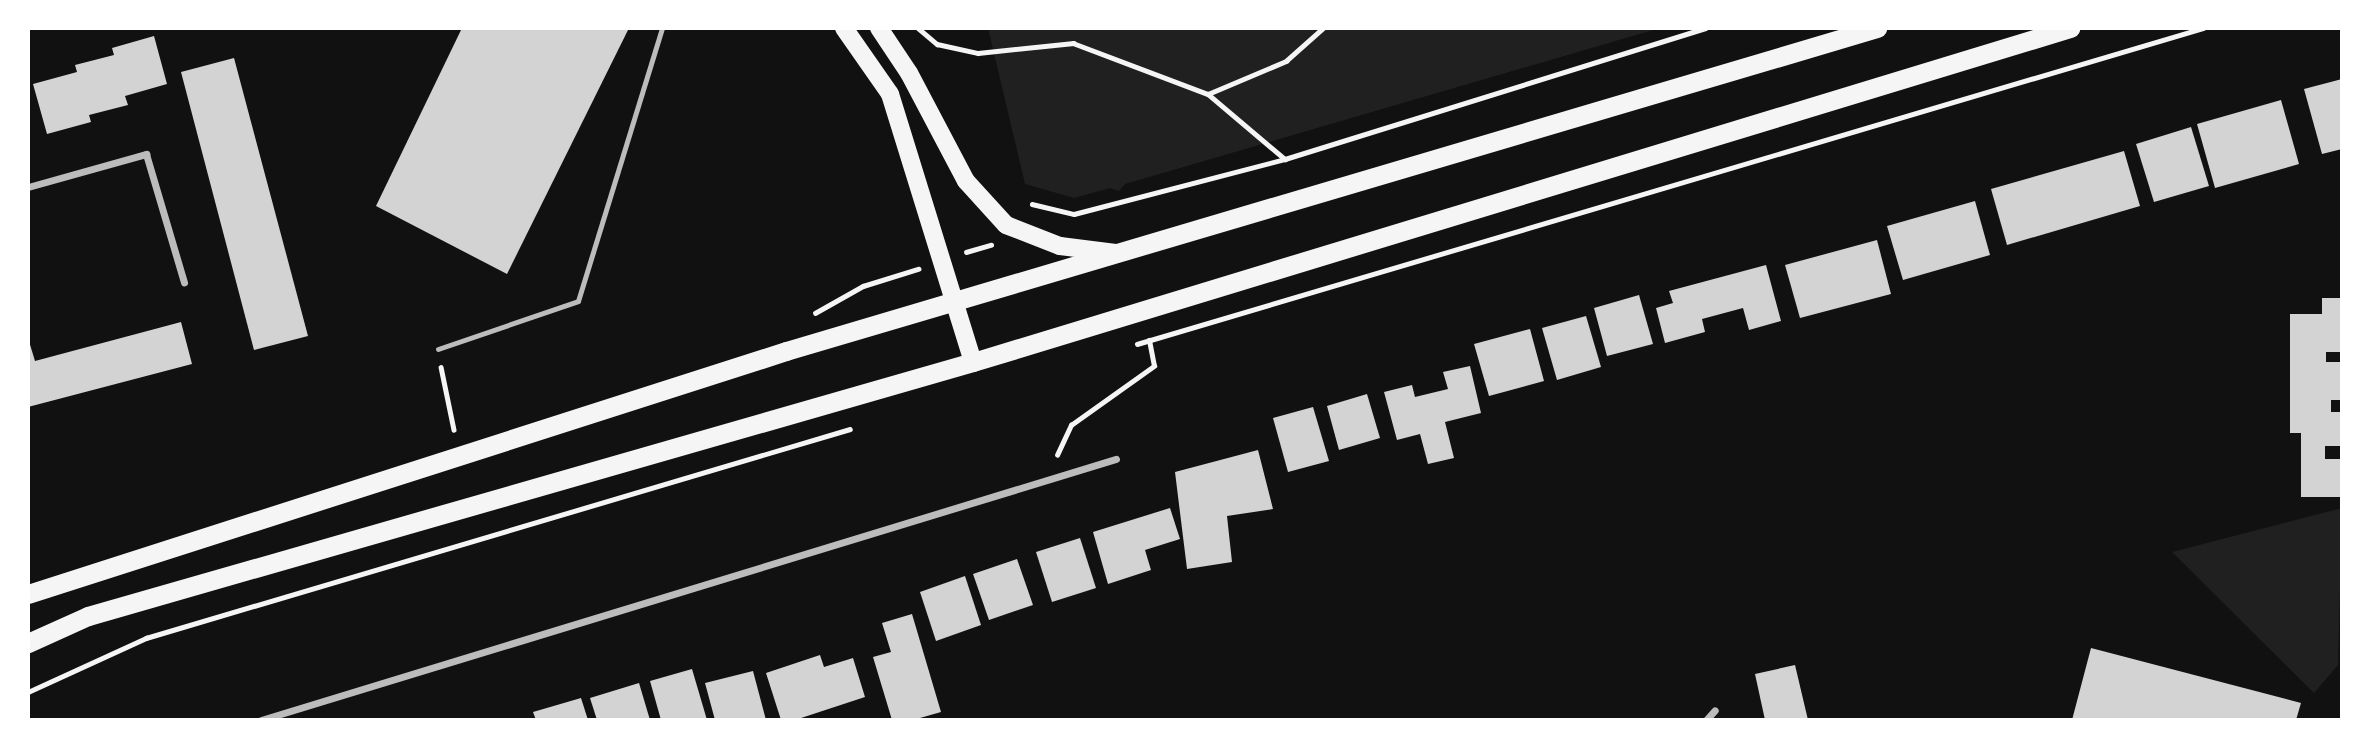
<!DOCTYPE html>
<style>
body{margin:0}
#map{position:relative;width:2370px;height:748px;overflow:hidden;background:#111;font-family:Karla,sans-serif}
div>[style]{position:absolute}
.green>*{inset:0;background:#202020}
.building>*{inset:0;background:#d3d3d3}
.path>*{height:4.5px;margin:-2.25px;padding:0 2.25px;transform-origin:2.25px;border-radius:2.25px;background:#f5f5f5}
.service>*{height:5px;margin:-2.5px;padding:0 2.5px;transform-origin:2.5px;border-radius:2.5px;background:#bcbcbc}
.minor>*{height:7px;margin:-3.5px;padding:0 3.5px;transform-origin:3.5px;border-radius:3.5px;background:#bcbcbc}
.primary>*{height:18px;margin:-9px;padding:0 9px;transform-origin:9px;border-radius:9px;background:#f5f5f5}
.trunk>*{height:19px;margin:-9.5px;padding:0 9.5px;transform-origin:9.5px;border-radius:9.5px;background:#f5f5f5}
span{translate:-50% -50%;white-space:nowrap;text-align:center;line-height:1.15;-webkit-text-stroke:5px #fff;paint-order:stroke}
.frame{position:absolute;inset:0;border:30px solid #fff;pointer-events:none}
</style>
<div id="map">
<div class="green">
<div style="clip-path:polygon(988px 28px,1660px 28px,1125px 184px,1119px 191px,1110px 188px,1074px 198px,1025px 184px)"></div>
<div style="clip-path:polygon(2342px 508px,2338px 665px,2314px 693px,2172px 552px)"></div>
</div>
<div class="building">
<div style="clip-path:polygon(462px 28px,629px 28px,507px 274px,376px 206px)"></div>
<div style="clip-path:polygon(154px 36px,167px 84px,125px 96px,128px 105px,89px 115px,91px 122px,47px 134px,33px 84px,77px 72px,75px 65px,114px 55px,112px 48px)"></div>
<div style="clip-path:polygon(234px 58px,308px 336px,254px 350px,181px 72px)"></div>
<div style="clip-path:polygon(2342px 79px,2342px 149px,2322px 154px,2304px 89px)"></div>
<div style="clip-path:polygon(2281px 100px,2299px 164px,2215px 188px,2197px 124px)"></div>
<div style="clip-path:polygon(2191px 127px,2209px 186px,2154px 202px,2136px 144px)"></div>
<div style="clip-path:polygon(2124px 151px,2140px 206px,2007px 245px,1991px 189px)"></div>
<div style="clip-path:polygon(1975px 201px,1990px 255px,1903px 280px,1887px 226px)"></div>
<div style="clip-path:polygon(1877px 240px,1891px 294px,1800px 318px,1785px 265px)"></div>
<div style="clip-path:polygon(1766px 265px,1781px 321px,1749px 330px,1743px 308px,1702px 319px,1705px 332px,1665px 343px,1656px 308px,1673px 303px,1669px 291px)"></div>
<div style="clip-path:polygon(1639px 295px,1653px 344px,1607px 356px,1594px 308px)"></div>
<div style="clip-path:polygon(2322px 298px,2342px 298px,2342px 352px,2326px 352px,2326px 362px,2342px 362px,2342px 400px,2331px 400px,2331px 412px,2342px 412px,2342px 446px,2325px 446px,2325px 459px,2342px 459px,2342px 497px,2301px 497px,2301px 433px,2290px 433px,2290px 314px,2322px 314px)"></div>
<div style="clip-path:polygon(1586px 316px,1601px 367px,1557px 380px,1542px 328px)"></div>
<div style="clip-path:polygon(181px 322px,192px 364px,28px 407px,28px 338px,35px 361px)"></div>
<div style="clip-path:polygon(1530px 329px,1544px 381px,1489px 396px,1474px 344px)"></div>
<div style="clip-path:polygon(1470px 366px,1481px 413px,1445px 422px,1454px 458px,1428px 464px,1420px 434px,1397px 440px,1384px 392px,1412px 385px,1415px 397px,1448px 389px,1443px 372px)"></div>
<div style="clip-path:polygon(1367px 394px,1380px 438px,1339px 450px,1327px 406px)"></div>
<div style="clip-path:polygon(1313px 407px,1329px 461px,1288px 472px,1273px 418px)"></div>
<div style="clip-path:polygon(1258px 450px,1273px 509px,1227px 516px,1232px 562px,1187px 569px,1175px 472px)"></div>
<div style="clip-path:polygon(1170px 508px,1180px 539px,1145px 550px,1151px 570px,1108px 584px,1093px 532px)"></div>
<div style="clip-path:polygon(1080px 538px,1096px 588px,1052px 602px,1036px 552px)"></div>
<div style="clip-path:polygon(1017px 559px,1033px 605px,989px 620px,973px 574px)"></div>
<div style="clip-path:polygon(965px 576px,981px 625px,936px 641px,920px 592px)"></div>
<div style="clip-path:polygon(912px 614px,941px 712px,913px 720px,892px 720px,873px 657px,891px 652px,882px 623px)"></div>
<div style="clip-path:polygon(2091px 648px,2301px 703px,2296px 720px,2072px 720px)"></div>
<div style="clip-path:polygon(820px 655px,824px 667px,853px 658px,865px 697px,795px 720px,781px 720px,766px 673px)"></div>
<div style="clip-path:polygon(1795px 665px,1808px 720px,1765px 720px,1755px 674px)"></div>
<div style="clip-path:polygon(692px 669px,707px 720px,661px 720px,650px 681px)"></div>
<div style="clip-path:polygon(753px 671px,766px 720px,715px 720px,705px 683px)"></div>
<div style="clip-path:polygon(639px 683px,650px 720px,597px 720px,590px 698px)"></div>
<div style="clip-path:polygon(581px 698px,588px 720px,536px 720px,533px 712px)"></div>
</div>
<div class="path">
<div style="left:918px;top:28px;width:25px;rotate:40deg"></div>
<div style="left:937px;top:44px;width:42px;rotate:12.4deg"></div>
<div style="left:978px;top:53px;width:96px;rotate:-6deg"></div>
<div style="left:1073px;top:43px;width:144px;rotate:20.7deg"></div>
<div style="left:1208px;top:94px;width:101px;rotate:40.2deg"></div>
<div style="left:1208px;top:94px;width:85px;rotate:-22.9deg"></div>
<div style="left:1286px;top:61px;width:50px;rotate:-41.7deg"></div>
<div style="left:1032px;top:204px;width:43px;rotate:13.4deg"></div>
<div style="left:1074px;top:214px;width:218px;rotate:-14.6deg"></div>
<div style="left:1285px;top:159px;width:440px;rotate:-17.3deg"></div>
<div style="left:966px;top:252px;width:26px;rotate:-16deg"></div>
<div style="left:815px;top:313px;width:55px;rotate:-29.4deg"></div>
<div style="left:863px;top:286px;width:58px;rotate:-17.2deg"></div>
<div style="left:1137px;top:344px;width:1112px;rotate:-16.51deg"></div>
<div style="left:441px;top:367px;width:64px;rotate:78.3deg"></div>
<div style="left:1057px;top:455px;width:33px;rotate:-65deg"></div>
<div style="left:1071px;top:425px;width:102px;rotate:-35.4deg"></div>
<div style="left:1154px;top:366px;width:26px;rotate:-101deg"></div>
<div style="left:28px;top:692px;width:130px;rotate:-24.6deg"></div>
<div style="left:146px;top:638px;width:734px;rotate:-16.53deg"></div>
</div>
<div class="service">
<div style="left:438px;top:349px;width:148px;rotate:-18.9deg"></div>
<div style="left:578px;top:301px;width:286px;rotate:-72.9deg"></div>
</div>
<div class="minor">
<div style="left:28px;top:187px;width:123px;rotate:-15.6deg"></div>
<div style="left:146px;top:154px;width:134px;rotate:73.5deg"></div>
<div style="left:261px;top:720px;width:894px;rotate:-16.98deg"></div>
<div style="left:1706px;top:720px;width:13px;rotate:-48deg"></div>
</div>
<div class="primary">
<div style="left:844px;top:28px;width:80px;rotate:55.1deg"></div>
<div style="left:890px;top:94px;width:281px;rotate:72.8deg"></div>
<div style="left:879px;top:28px;width:54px;rotate:56.3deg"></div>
<div style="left:909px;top:73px;width:122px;rotate:62.2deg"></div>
<div style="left:966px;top:181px;width:59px;rotate:47.7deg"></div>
<div style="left:1006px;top:225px;width:58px;rotate:21.3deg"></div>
<div style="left:1060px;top:246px;width:56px;rotate:7.1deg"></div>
</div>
<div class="trunk">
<div style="left:28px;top:594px;width:796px;rotate:-17.77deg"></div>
<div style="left:786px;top:351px;width:1138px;rotate:-16.49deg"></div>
<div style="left:28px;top:643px;width:66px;rotate:-24.2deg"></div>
<div style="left:88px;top:616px;width:921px;rotate:-16.01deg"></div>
<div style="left:973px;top:362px;width:1147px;rotate:-16.93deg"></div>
</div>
<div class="frame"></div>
</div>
